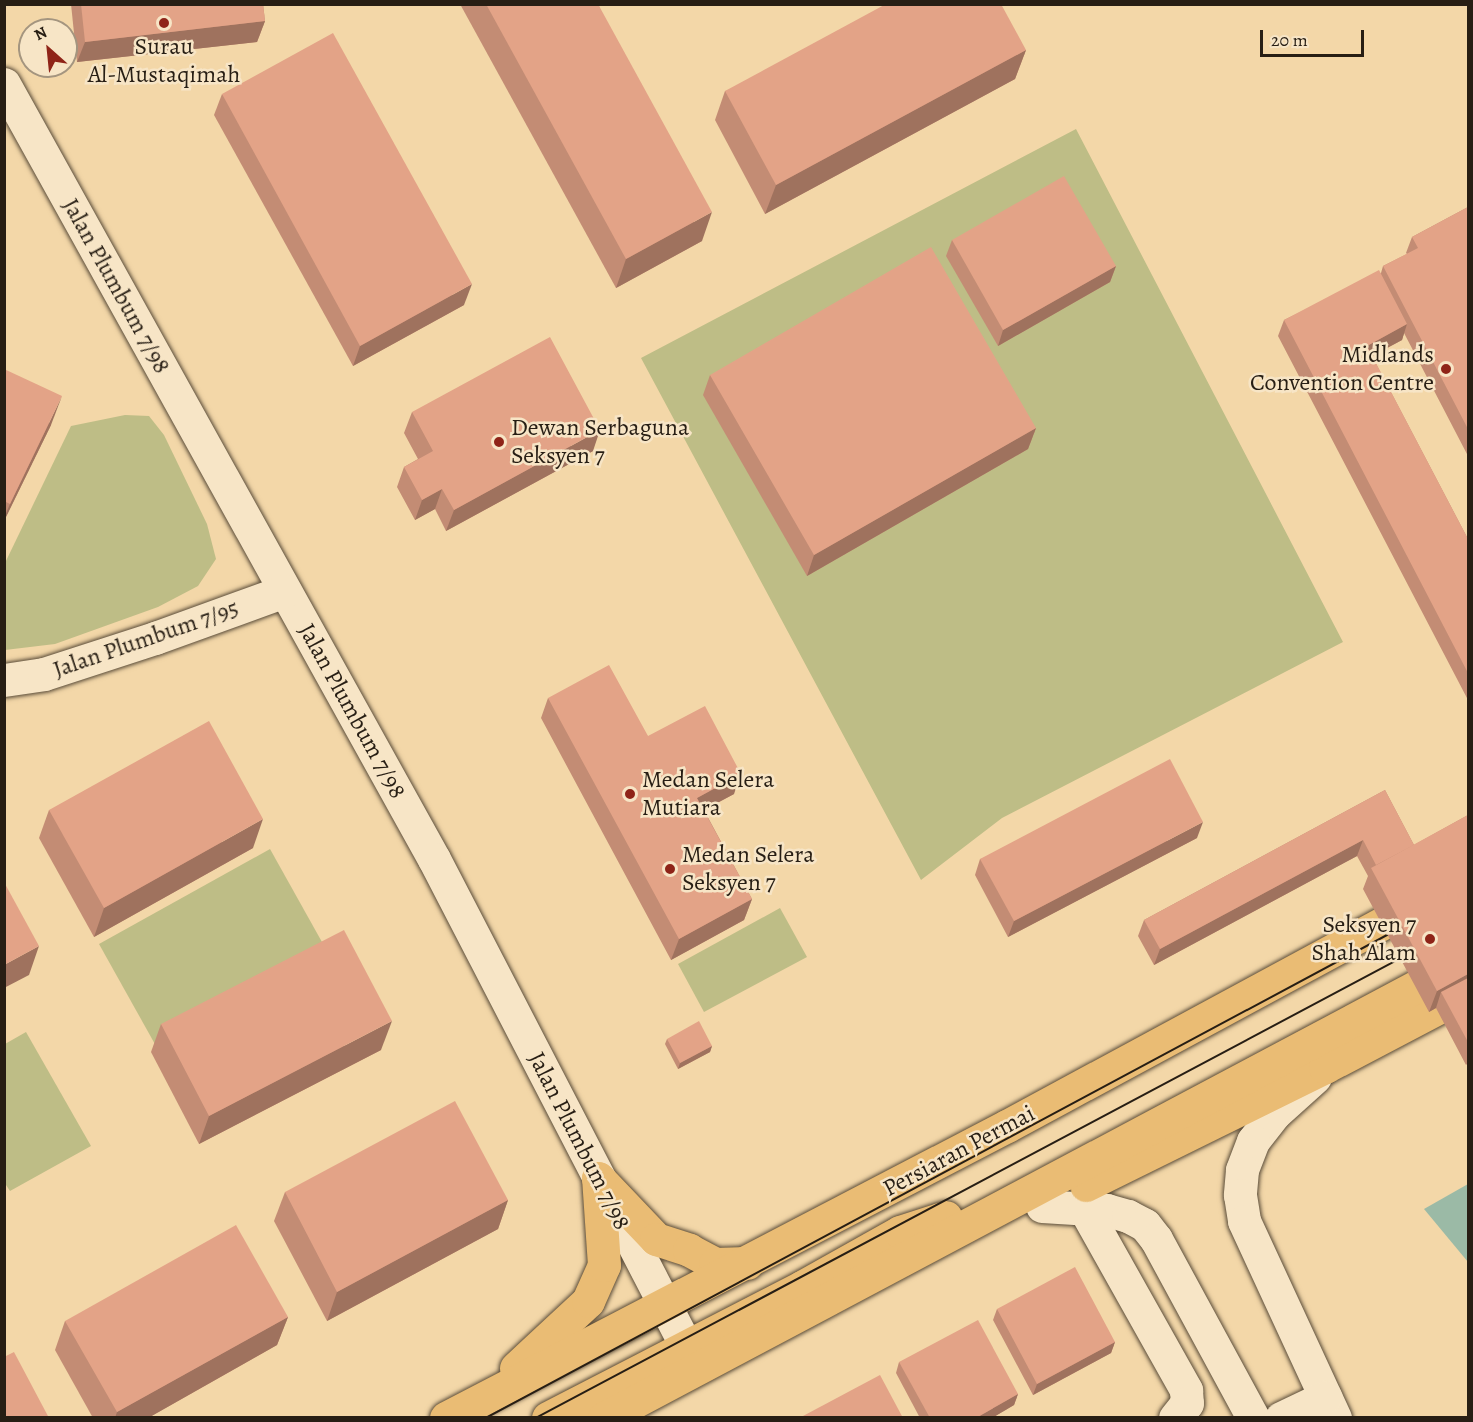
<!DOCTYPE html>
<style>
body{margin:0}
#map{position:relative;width:1473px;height:1422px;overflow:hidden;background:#f3d7a8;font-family:Alegreya,serif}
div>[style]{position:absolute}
.green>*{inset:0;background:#bebd86}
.water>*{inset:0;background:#9bbaa6}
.roads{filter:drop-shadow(0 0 2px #5a4c39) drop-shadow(0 0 2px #5a4c39)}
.minor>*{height:33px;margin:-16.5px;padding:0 16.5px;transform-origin:16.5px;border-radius:16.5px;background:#f7e5c6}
.major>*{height:33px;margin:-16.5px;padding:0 16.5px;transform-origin:16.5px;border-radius:16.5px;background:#eabc74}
.tram>*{height:1.5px;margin:-0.75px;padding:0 0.75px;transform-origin:0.75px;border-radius:0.75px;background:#271e14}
.wall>*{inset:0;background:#c38c74}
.shaded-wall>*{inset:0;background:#9f725e}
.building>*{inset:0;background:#e3a387}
.dots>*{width:16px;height:16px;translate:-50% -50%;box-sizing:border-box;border:3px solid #f7e5c6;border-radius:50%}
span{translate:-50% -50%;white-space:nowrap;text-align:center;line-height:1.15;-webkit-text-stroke:5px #f7e5c6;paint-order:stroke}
.poi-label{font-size:24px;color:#271e14}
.right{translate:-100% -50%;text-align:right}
.left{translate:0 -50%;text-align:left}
.street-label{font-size:24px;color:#271e14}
.frame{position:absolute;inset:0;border:6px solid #271e14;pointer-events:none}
.north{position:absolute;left:18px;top:18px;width:60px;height:60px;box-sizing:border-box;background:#f7e5c6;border:2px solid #a4957f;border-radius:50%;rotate:333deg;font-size:16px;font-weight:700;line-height:24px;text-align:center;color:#271e14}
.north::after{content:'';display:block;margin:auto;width:21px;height:27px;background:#8f2418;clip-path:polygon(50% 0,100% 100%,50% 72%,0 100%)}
.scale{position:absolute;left:1260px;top:30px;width:104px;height:27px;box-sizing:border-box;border:3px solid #271e14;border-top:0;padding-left:8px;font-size:18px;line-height:21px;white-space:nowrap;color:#271e14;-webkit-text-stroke:4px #f7e5c6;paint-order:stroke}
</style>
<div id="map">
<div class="green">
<div style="clip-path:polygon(1076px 129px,1343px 642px,1002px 818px,921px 880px,641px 358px)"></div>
<div style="clip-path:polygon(125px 415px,149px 416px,164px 435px,207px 524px,216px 559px,198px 586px,158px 607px,55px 644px,5px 650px,5px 563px,71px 426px)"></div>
<div style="clip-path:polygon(270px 849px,327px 951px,156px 1046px,99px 944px)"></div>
<div style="clip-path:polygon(780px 908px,807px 957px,704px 1012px,678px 964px)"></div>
<div style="clip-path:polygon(26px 1032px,91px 1146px,10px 1191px,4px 1182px,5px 1044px)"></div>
</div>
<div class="water">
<div style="clip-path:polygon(1468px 1184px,1468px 1262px,1424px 1209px)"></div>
</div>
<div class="roads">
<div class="minor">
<div style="left:4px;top:84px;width:886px;rotate:60.98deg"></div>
<div style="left:434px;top:859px;width:548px;rotate:62.64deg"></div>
<div style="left:4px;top:680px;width:40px;rotate:-8.5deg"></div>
<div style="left:44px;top:674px;width:117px;rotate:-18deg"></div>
<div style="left:155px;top:638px;width:138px;rotate:-19.9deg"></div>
<div style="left:1315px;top:1077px;width:55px;rotate:137.9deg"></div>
<div style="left:1274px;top:1114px;width:34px;rotate:128deg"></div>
<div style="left:1253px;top:1141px;width:31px;rotate:111deg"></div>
<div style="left:1242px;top:1170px;width:25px;rotate:95deg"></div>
<div style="left:1240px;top:1195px;width:26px;rotate:81deg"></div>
<div style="left:1244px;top:1221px;width:217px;rotate:65.2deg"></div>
<div style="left:1042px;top:1206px;width:65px;rotate:3.5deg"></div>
<div style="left:1107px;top:1210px;width:22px;rotate:16deg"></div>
<div style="left:1128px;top:1216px;width:19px;rotate:28deg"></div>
<div style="left:1145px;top:1225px;width:18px;rotate:52deg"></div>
<div style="left:1156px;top:1239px;width:204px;rotate:61.5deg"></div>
<div style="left:1084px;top:1208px;width:209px;rotate:60.7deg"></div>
<div style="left:1186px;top:1390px;width:13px;rotate:86deg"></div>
<div style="left:1187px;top:1403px;width:19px;rotate:129deg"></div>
<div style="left:1281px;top:1418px;width:49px;rotate:-25.5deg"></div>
</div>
<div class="major">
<div style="left:598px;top:1178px;width:84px;rotate:46.4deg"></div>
<div style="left:656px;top:1239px;width:35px;rotate:18deg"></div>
<div style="left:689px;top:1250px;width:30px;rotate:28deg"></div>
<div style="left:715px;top:1264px;width:32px;rotate:-2deg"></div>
<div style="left:1086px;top:1185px;width:267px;rotate:-26.3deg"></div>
<div style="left:1325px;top:1067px;width:161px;rotate:-27.7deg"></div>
<div style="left:516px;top:1368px;width:98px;rotate:-42.9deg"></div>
<div style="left:588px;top:1301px;width:39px;rotate:-66deg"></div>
<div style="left:604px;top:1265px;width:87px;rotate:-93.9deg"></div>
<div style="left:446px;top:1418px;width:632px;rotate:-27.5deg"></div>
<div style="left:1007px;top:1126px;width:524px;rotate:-28.37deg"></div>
<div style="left:548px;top:1418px;width:286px;rotate:-27.3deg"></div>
<div style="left:802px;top:1287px;width:112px;rotate:-29.3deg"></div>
<div style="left:900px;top:1232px;width:48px;rotate:-18.1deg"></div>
<div style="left:604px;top:1418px;width:978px;rotate:-27.98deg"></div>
</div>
</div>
<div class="tram">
<div style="left:486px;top:1418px;width:1042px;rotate:-28.19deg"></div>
<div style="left:536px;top:1418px;width:997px;rotate:-28deg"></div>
</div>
<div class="wall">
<div style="clip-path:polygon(71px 4px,263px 4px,265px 21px,257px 42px,77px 62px)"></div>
<div style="clip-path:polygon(460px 4px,598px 4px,702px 241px,616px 288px)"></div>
<div style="clip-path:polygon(1026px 50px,1015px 79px,765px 214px,715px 120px,725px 91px)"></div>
<div style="clip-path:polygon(222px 94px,464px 305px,353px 366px,214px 115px)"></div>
<div style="clip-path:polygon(1468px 207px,1468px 456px,1404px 333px,1402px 340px,1372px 356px,1468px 539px,1468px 700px,1278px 336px,1284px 320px,1381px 273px,1383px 266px,1407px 254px,1406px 253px,1412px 237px)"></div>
<div style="clip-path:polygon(952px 240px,1116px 266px,1110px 282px,998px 346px,946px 256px)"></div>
<div style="clip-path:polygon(4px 369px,51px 425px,4px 521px)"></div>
<div style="clip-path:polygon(710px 375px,1036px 428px,1028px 449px,807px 576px,703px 395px)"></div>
<div style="clip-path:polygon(412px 412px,593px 451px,446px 531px,435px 509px,415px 520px,397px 487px,404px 467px,418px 459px,404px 433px)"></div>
<div style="clip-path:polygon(548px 698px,648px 736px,734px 794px,704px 810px,752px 899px,744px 920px,671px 960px,541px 718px)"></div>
<div style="clip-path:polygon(1385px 790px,1414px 845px,1468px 815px,1468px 1063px,1466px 1065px,1436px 1008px,1429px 1012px,1363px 889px,1368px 876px,1357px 856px,1154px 965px,1138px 936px,1144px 920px)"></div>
<div style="clip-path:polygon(49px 810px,253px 848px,94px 937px,39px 838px)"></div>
<div style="clip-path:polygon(1197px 838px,1008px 937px,975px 875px,980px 859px)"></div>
<div style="clip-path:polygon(161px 1024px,381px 1050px,199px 1144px,151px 1052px)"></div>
<div style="clip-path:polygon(667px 1039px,712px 1046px,710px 1052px,678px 1069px,665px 1044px)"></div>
<div style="clip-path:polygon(285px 1192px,508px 1200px,498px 1229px,327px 1321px,274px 1221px)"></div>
<div style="clip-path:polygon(997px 1309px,1115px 1342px,1111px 1353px,1033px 1395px,993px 1320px)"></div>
<div style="clip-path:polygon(288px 1317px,277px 1345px,148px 1418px,93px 1418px,55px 1350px,65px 1321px)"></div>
<div style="clip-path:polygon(899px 1362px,1018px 1394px,1014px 1405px,992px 1418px,920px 1418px,896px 1373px)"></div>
</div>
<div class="shaded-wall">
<div style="clip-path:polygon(265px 21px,257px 42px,77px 62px,85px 42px)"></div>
<div style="clip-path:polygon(1026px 50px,1015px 79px,765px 214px,776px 185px)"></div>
<div style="clip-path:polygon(712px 212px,702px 241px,616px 288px,626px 259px)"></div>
<div style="clip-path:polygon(1116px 266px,1110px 282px,998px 346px,1003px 330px)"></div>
<div style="clip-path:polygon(472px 284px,464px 305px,353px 366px,360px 346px)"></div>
<div style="clip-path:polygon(1407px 324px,1402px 340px,1361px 362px,1367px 346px)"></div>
<div style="clip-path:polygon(62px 396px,51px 425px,4px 521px,4px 518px,10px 504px)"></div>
<div style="clip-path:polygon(1036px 428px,1028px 449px,807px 576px,814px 555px)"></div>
<div style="clip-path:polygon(600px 430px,593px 451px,446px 531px,454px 510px)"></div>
<div style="clip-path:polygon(442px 489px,435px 509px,415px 520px,422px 500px)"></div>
<div style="clip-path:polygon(741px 774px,734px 794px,689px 818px,697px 798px)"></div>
<div style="clip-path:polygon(263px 819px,253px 848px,94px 937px,104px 908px)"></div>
<div style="clip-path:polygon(1203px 822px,1197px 838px,1008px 937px,1014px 921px)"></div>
<div style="clip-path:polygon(1363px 840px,1357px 856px,1154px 965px,1160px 949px)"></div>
<div style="clip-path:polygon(752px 899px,744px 920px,671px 960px,679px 939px)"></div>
<div style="clip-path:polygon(39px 946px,29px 975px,4px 988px,4px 965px)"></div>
<div style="clip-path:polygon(1468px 974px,1468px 991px,1441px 992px,1436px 1008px,1429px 1012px,1437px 991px)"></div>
<div style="clip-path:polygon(392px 1021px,381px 1050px,199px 1144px,209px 1116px)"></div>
<div style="clip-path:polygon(712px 1046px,710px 1052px,678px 1069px,680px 1063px)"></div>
<div style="clip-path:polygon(508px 1200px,498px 1229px,327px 1321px,337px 1292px)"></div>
<div style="clip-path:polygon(288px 1317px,277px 1345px,148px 1418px,115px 1418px,117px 1412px)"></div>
<div style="clip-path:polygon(1115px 1342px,1111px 1353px,1033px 1395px,1037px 1384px)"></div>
<div style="clip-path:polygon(1018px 1394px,1014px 1405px,992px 1418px,976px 1418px)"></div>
</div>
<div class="building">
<div style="clip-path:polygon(81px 4px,263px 4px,265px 21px,85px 42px)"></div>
<div style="clip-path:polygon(486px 4px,598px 4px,712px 212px,626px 259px)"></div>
<div style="clip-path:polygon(886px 4px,1001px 4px,1026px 50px,776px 185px,725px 91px)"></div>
<div style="clip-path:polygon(333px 33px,472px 284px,360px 346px,222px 94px)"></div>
<div style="clip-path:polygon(1064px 176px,1116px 266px,1003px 330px,952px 240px)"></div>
<div style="clip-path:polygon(1468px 207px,1468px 429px,1383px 266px,1418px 248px,1412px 237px)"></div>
<div style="clip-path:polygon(931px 247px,1036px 428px,814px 555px,710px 375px)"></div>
<div style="clip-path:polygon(1379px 270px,1407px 324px,1367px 346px,1468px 539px,1468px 673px,1284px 320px)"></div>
<div style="clip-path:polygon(550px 337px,600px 430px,454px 510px,442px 489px,422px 500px,404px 467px,433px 451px,412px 412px)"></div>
<div style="clip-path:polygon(4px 369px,62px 396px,10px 504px,4px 501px)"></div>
<div style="clip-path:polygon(609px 665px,648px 736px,705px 706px,741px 774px,697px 798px,752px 899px,679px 939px,548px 698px)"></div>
<div style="clip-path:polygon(209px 721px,263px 819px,104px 908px,49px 810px)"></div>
<div style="clip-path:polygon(1170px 759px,1203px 822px,1014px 921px,980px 859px)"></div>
<div style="clip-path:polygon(1385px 790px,1414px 845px,1376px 865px,1363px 840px,1160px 949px,1144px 920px)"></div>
<div style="clip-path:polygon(1468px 815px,1468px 974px,1437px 991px,1371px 868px)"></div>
<div style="clip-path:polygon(4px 882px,39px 946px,4px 965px)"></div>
<div style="clip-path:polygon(344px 930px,392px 1021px,209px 1116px,161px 1024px)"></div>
<div style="clip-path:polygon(1468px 978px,1468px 1042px,1441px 992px)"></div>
<div style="clip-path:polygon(699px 1021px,712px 1046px,680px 1063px,667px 1039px)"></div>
<div style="clip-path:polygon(455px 1101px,508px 1200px,337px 1292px,285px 1192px)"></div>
<div style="clip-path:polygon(236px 1225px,288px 1317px,117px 1412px,65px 1321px)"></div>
<div style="clip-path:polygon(1075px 1267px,1115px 1342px,1037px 1384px,997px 1309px)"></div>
<div style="clip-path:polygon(978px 1320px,1018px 1394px,976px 1418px,930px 1418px,899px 1362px)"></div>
<div style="clip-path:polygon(14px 1352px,49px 1418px,4px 1418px,4px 1357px)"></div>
<div style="clip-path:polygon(880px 1375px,903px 1418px,804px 1418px,803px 1416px)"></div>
</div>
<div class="dots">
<div style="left:164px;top:23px;background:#8f2418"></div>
<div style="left:1446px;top:369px;background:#8f2418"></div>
<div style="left:499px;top:442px;background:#8f2418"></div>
<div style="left:630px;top:794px;background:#8f2418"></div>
<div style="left:670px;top:869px;background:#8f2418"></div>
<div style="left:1430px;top:939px;background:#8f2418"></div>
</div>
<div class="poi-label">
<span style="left:164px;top:61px">Surau<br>Al-Mustaqimah</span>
<span class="right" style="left:1434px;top:369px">Midlands<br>Convention Centre</span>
<span class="left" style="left:511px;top:442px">Dewan Serbaguna<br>Seksyen 7</span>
<span class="left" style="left:642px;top:794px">Medan Selera<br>Mutiara</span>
<span class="left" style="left:682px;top:869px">Medan Selera<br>Seksyen 7</span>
<span class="right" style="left:1416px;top:939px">Seksyen 7<br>Shah Alam</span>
</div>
<div class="street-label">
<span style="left:116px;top:286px;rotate:61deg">Jalan Plumbum 7/98</span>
<span style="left:146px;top:639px;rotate:-19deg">Jalan Plumbum 7/95</span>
<span style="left:352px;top:711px;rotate:61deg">Jalan Plumbum 7/98</span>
<span style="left:579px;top:1141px;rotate:63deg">Jalan Plumbum 7/98</span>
<span style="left:959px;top:1151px;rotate:-28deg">Persiaran Permai</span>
</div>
<div class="frame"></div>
<div class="north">N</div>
<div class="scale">20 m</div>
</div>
